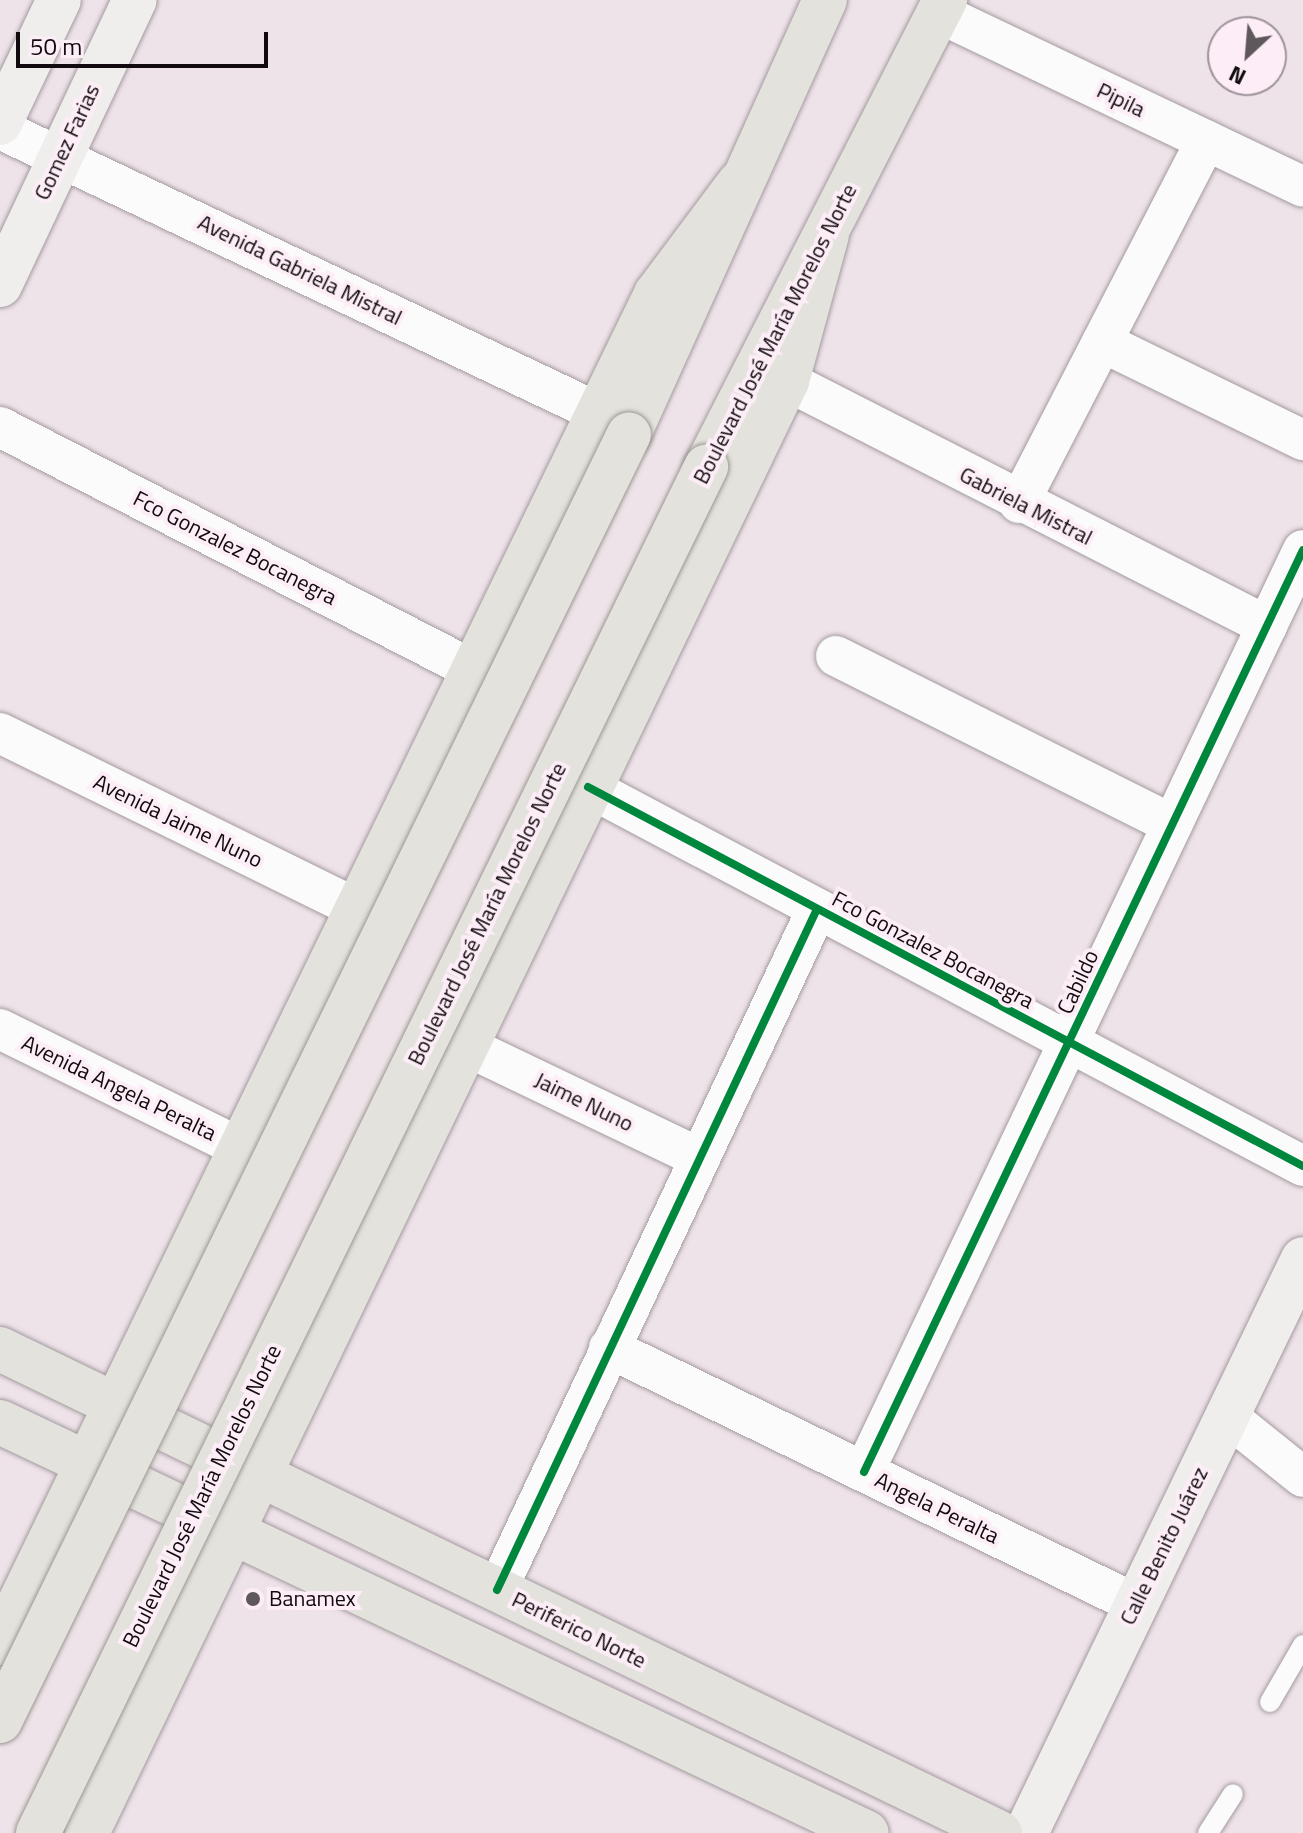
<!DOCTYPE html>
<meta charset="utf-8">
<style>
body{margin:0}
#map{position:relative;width:1303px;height:1833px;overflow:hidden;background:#eee3e9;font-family:"Titillium Web",sans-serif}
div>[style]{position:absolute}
.roads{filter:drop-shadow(0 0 2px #a39a9f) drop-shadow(0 0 2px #a39a9f)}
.lane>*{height:20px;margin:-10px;padding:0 10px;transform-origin:10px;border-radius:10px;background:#fcfbfc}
.street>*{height:40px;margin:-20px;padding:0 20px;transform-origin:20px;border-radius:20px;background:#fcfbfc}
.secondary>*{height:44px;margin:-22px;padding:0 22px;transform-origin:22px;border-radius:22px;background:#f0eeec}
.primary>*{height:44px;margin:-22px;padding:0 22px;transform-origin:22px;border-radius:22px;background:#e3e2dd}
.bridges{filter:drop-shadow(0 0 2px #9c9891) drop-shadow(0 0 2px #9c9891)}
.primary-bridge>*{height:44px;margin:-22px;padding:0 22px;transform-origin:22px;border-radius:22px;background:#e3e2dd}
.cycleway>*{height:8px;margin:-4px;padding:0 4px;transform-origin:4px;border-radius:4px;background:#00873e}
.dots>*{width:22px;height:22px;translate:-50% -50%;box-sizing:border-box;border:4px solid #fdedf6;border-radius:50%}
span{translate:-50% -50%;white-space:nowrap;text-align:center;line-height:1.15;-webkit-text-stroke:8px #fdedf6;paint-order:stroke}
.street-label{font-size:22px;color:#110b0f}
.poi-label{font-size:22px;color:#110b0f}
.left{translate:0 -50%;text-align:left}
.north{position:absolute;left:1207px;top:16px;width:80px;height:80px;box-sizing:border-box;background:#fdedf6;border:2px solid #9f939a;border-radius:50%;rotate:206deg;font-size:22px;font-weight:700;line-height:32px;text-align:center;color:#110b0f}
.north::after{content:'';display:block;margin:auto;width:28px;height:36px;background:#5e575b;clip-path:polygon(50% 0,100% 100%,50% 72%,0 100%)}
.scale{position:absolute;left:16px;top:32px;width:252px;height:36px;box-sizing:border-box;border:4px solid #110b0f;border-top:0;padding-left:10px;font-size:24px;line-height:28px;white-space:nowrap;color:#110b0f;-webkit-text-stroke:6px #fdedf6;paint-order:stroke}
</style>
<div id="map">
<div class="roads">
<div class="lane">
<div style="left:1270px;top:1702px;width:66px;rotate:-59.9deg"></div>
<div style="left:1208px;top:1833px;width:46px;rotate:-57.3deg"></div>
</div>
<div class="street">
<div style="left:939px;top:13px;width:403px;rotate:25.5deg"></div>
<div style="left:0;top:129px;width:663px;rotate:25.37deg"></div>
<div style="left:1102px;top:342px;width:224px;rotate:26deg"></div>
<div style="left:787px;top:381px;width:539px;rotate:27.04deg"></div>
<div style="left:0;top:427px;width:530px;rotate:27.19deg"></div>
<div style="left:1019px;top:503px;width:408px;rotate:-62.7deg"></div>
<div style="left:836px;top:656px;width:376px;rotate:26.6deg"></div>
<div style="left:0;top:733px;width:397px;rotate:26.2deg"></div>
<div style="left:588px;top:787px;width:809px;rotate:27.93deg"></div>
<div style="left:0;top:1029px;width:267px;rotate:26.3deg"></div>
<div style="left:468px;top:1047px;width:257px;rotate:25.6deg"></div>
<div style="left:609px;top:1348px;width:586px;rotate:25.91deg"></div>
<div style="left:1227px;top:1416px;width:97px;rotate:38.8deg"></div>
<div style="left:864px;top:1472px;width:1021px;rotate:-64.54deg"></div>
<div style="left:497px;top:1590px;width:752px;rotate:-64.83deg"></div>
</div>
<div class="secondary">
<div style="left:0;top:123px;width:136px;rotate:-64.4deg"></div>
<div style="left:0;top:285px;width:315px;rotate:-64.7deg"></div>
<div style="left:1026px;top:1833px;width:637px;rotate:-64.24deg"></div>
</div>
<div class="primary">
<div style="left:629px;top:434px;width:476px;rotate:-65.7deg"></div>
<div style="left:706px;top:467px;width:525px;rotate:-62.9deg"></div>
<div style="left:0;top:1349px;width:1111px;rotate:25.83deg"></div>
<div style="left:0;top:1422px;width:959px;rotate:25.36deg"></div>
<div style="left:0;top:1643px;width:1500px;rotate:-64.07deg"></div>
<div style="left:656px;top:294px;width:139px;rotate:-53.2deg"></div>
<div style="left:87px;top:1833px;width:1612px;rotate:-64.26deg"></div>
<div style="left:787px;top:381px;width:151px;rotate:-74.7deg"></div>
</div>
</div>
<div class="bridges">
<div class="primary-bridge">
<div style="left:0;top:1721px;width:1432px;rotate:-63.95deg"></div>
<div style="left:38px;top:1833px;width:1521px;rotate:-63.94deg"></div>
</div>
</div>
<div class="cycleway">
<div style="left:588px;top:787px;width:809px;rotate:27.93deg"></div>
<div style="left:864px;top:1472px;width:1021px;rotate:-64.54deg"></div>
<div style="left:497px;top:1590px;width:752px;rotate:-64.83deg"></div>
</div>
<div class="dots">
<div style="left:253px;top:1599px;background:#5e575b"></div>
</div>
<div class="street-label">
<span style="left:1121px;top:100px;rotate:26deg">Pipila</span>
<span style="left:67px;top:142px;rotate:-65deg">Gomez Farias</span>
<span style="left:300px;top:270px;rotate:26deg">Avenida Gabriela Mistral</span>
<span style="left:775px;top:334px;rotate:-63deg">Boulevard José María Morelos Norte</span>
<span style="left:1026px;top:506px;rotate:27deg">Gabriela Mistral</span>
<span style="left:235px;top:548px;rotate:27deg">Fco Gonzalez Bocanegra</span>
<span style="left:178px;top:821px;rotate:26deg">Avenida Jaime Nuno</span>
<span style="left:487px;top:914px;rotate:-64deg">Boulevard José María Morelos Norte</span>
<span style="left:933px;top:950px;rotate:28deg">Fco Gonzalez Bocanegra</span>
<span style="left:1078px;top:982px;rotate:-65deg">Cabildo</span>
<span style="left:119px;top:1088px;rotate:26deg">Avenida Angela Peralta</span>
<span style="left:584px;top:1102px;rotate:26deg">Jaime Nuno</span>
<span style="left:202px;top:1496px;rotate:-64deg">Boulevard José María Morelos Norte</span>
<span style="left:937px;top:1508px;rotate:26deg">Angela Peralta</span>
<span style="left:1164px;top:1546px;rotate:-64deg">Calle Benito Juárez</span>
<span style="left:579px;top:1630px;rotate:26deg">Periferico Norte</span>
</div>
<div class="poi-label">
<span class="left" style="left:269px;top:1599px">Banamex</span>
</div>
<div class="north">N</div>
<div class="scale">50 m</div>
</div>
